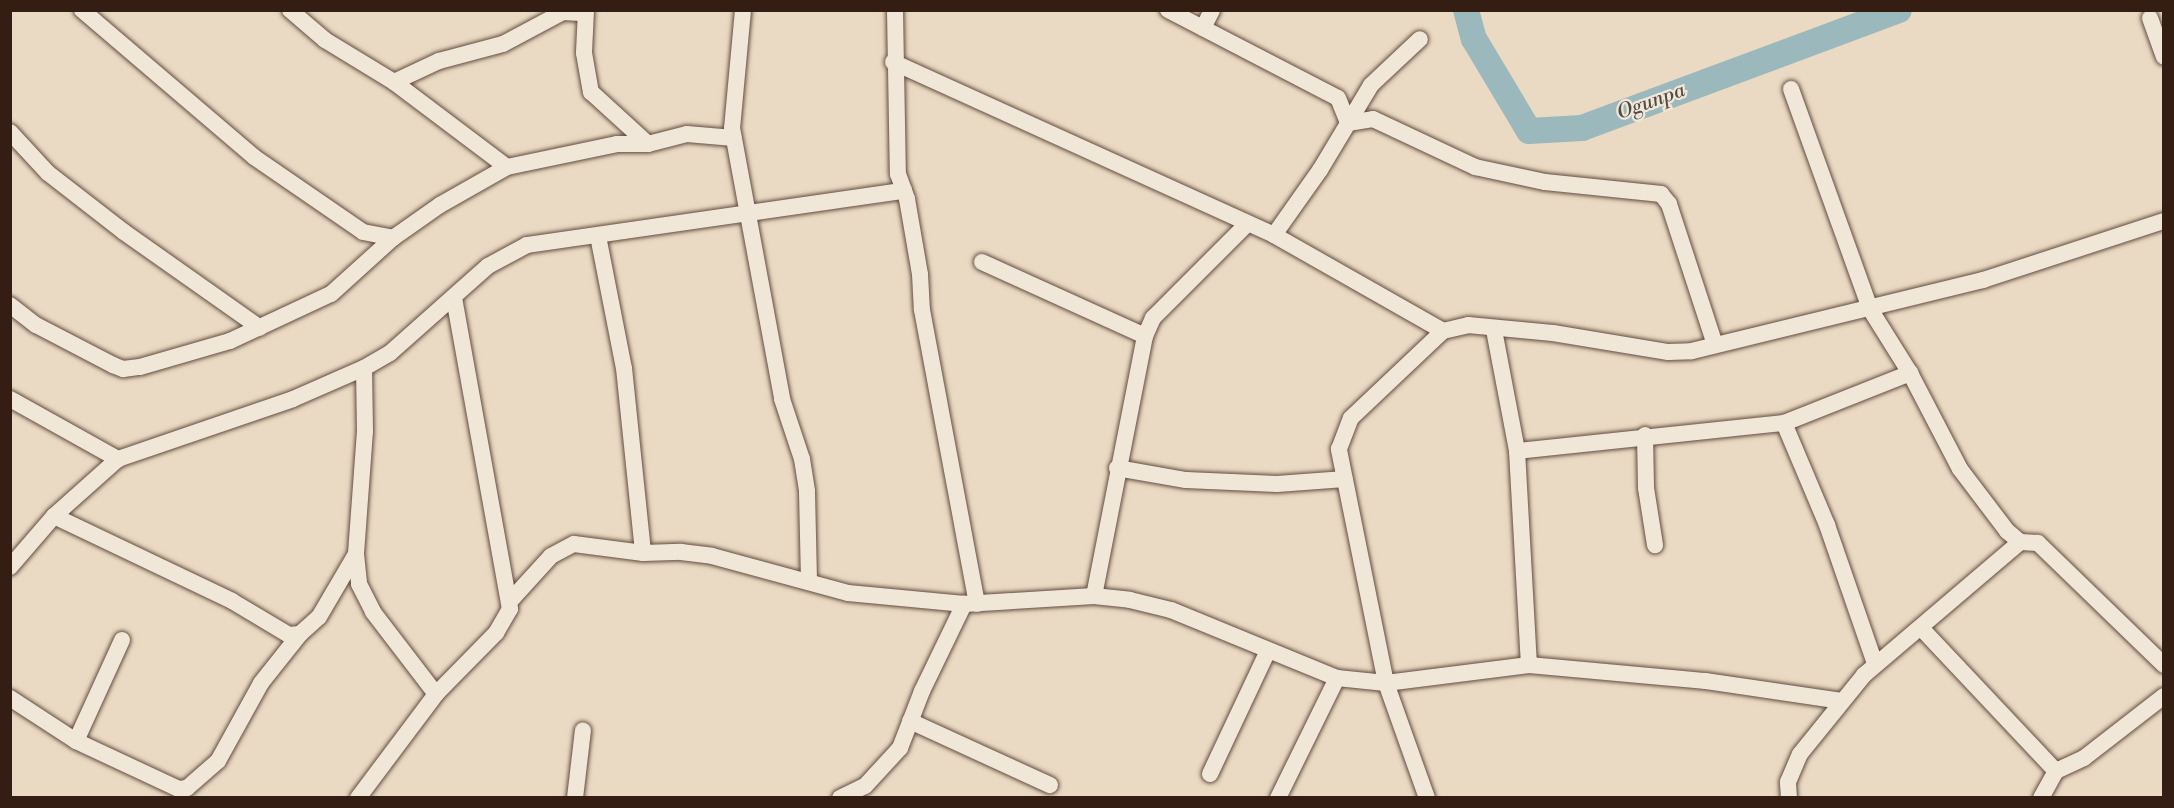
<!DOCTYPE html>
<style>
body{margin:0}
#map{position:relative;width:2174px;height:808px;overflow:hidden;background:#eadac3;font-family:"Libre Bodoni",serif}
div>[style]{position:absolute}
.river>*{height:26px;margin:-13px;padding:0 13px;transform-origin:13px;border-radius:13px;background:#9bb8bd}
.roads{filter:drop-shadow(0 0 2px #624c3f) drop-shadow(0 0 2px #624c3f)}
.minor>*{height:16px;margin:-8px;padding:0 8px;transform-origin:8px;border-radius:8px;background:#f1e7d8}
span{translate:-50% -50%;white-space:nowrap;text-align:center;line-height:1.15;-webkit-text-stroke:4.5px #f1e7d8;paint-order:stroke}
.water-label{font-size:20px;color:#534c46;font-style:italic}
.frame{position:absolute;inset:0;border:12px solid #341d13;pointer-events:none}
</style>
<div id="map">
<div class="river">
<div style="left:1466px;top:10px;width:30px;rotate:75deg"></div>
<div style="left:1474px;top:39px;width:107px;rotate:59.1deg"></div>
<div style="left:1529px;top:131px;width:53px;rotate:-3.2deg"></div>
<div style="left:1582px;top:128px;width:338px;rotate:-20.4deg"></div>
</div>
<div class="roads">
<div class="minor">
<div style="left:82px;top:10px;width:226px;rotate:40.5deg"></div>
<div style="left:254px;top:157px;width:132px;rotate:34.5deg"></div>
<div style="left:363px;top:232px;width:31px;rotate:11deg"></div>
<div style="left:290px;top:10px;width:46px;rotate:40.6deg"></div>
<div style="left:325px;top:40px;width:81px;rotate:31.3deg"></div>
<div style="left:394px;top:82px;width:141px;rotate:37deg"></div>
<div style="left:586px;top:10px;width:43px;rotate:92.7deg"></div>
<div style="left:584px;top:53px;width:40px;rotate:80deg"></div>
<div style="left:591px;top:92px;width:77px;rotate:42.4deg"></div>
<div style="left:743px;top:10px;width:119px;rotate:95.3deg"></div>
<div style="left:732px;top:128px;width:276px;rotate:79.5deg"></div>
<div style="left:782px;top:399px;width:63px;rotate:71.6deg"></div>
<div style="left:802px;top:459px;width:33px;rotate:81deg"></div>
<div style="left:807px;top:492px;width:90px;rotate:88.7deg"></div>
<div style="left:895px;top:10px;width:164px;rotate:89deg"></div>
<div style="left:898px;top:174px;width:27px;rotate:70deg"></div>
<div style="left:907px;top:199px;width:76px;rotate:80.2deg"></div>
<div style="left:920px;top:274px;width:36px;rotate:87deg"></div>
<div style="left:922px;top:310px;width:299px;rotate:79.4deg"></div>
<div style="left:1168px;top:10px;width:191px;rotate:27.4deg"></div>
<div style="left:1338px;top:98px;width:27px;rotate:68deg"></div>
<div style="left:1348px;top:123px;width:25px;rotate:-9deg"></div>
<div style="left:1373px;top:119px;width:113px;rotate:25.2deg"></div>
<div style="left:1475px;top:167px;width:72px;rotate:12.1deg"></div>
<div style="left:1545px;top:182px;width:117px;rotate:5.9deg"></div>
<div style="left:1661px;top:194px;width:13px;rotate:51deg"></div>
<div style="left:1669px;top:204px;width:148px;rotate:71.9deg"></div>
<div style="left:2150px;top:18px;width:41px;rotate:70.3deg"></div>
<div style="left:1203px;top:28px;width:20px;rotate:-63deg"></div>
<div style="left:893px;top:62px;width:418px;rotate:24.4deg"></div>
<div style="left:1274px;top:235px;width:194px;rotate:29.6deg"></div>
<div style="left:394px;top:82px;width:50px;rotate:-25deg"></div>
<div style="left:439px;top:61px;width:66px;rotate:-14.9deg"></div>
<div style="left:503px;top:44px;width:68px;rotate:-28.1deg"></div>
<div style="left:563px;top:12px;width:22px;rotate:3deg"></div>
<div style="left:1791px;top:89px;width:234px;rotate:70.2deg"></div>
<div style="left:1870px;top:309px;width:75px;rotate:58deg"></div>
<div style="left:1910px;top:373px;width:108px;rotate:62.5deg"></div>
<div style="left:1960px;top:469px;width:78px;rotate:52.8deg"></div>
<div style="left:2007px;top:531px;width:17px;rotate:40deg"></div>
<div style="left:2020px;top:542px;width:18px;rotate:3deg"></div>
<div style="left:2038px;top:543px;width:175px;rotate:44.1deg"></div>
<div style="left:10px;top:132px;width:56px;rotate:47.2deg"></div>
<div style="left:48px;top:173px;width:96px;rotate:37.8deg"></div>
<div style="left:124px;top:232px;width:166px;rotate:35.2deg"></div>
<div style="left:1274px;top:235px;width:80px;rotate:-54.7deg"></div>
<div style="left:1320px;top:170px;width:99px;rotate:-59deg"></div>
<div style="left:1371px;top:85px;width:67px;rotate:-43.2deg"></div>
<div style="left:598px;top:236px;width:135px;rotate:78.9deg"></div>
<div style="left:624px;top:368px;width:186px;rotate:84.1deg"></div>
<div style="left:982px;top:262px;width:179px;rotate:24.4deg"></div>
<div style="left:10px;top:305px;width:33px;rotate:38deg"></div>
<div style="left:36px;top:325px;width:87px;rotate:27.5deg"></div>
<div style="left:113px;top:365px;width:11px;rotate:22deg"></div>
<div style="left:123px;top:369px;width:17px;rotate:-7deg"></div>
<div style="left:140px;top:367px;width:94px;rotate:-16.1deg"></div>
<div style="left:230px;top:341px;width:111px;rotate:-25deg"></div>
<div style="left:331px;top:294px;width:84px;rotate:-42.1deg"></div>
<div style="left:393px;top:238px;width:57px;rotate:-35.1deg"></div>
<div style="left:440px;top:205px;width:77px;rotate:-29.6deg"></div>
<div style="left:507px;top:167px;width:112px;rotate:-11.8deg"></div>
<div style="left:617px;top:144px;width:31px"></div>
<div style="left:648px;top:144px;width:40px;rotate:-14.4deg"></div>
<div style="left:687px;top:134px;width:47px;rotate:4.9deg"></div>
<div style="left:1494px;top:330px;width:123px;rotate:79.2deg"></div>
<div style="left:1517px;top:451px;width:214px;rotate:86.8deg"></div>
<div style="left:364px;top:368px;width:63px;rotate:89.1deg"></div>
<div style="left:365px;top:431px;width:123px;rotate:94.2deg"></div>
<div style="left:356px;top:554px;width:30px;rotate:84deg"></div>
<div style="left:359px;top:584px;width:31px;rotate:63deg"></div>
<div style="left:373px;top:612px;width:103px;rotate:52.5deg"></div>
<div style="left:10px;top:399px;width:124px;rotate:29.1deg"></div>
<div style="left:1784px;top:423px;width:111px;rotate:67.1deg"></div>
<div style="left:1827px;top:525px;width:147px;rotate:70.9deg"></div>
<div style="left:1645px;top:435px;width:53px;rotate:88.9deg"></div>
<div style="left:1646px;top:488px;width:58px;rotate:81deg"></div>
<div style="left:1517px;top:451px;width:268px;rotate:-6deg"></div>
<div style="left:1784px;top:423px;width:136px;rotate:-21.6deg"></div>
<div style="left:1117px;top:468px;width:70px;rotate:9.9deg"></div>
<div style="left:1186px;top:480px;width:91px;rotate:2.5deg"></div>
<div style="left:1277px;top:484px;width:68px;rotate:-4.2deg"></div>
<div style="left:54px;top:516px;width:197px;rotate:25.5deg"></div>
<div style="left:232px;top:601px;width:66px;rotate:30.8deg"></div>
<div style="left:289px;top:635px;width:11px;rotate:-5deg"></div>
<div style="left:10px;top:567px;width:67px;rotate:-49.2deg"></div>
<div style="left:54px;top:516px;width:86px;rotate:-41.7deg"></div>
<div style="left:118px;top:459px;width:185px;rotate:-18.9deg"></div>
<div style="left:293px;top:399px;width:77px;rotate:-23.6deg"></div>
<div style="left:364px;top:368px;width:30px;rotate:-30deg"></div>
<div style="left:390px;top:353px;width:131px;rotate:-41.6deg"></div>
<div style="left:488px;top:266px;width:44px;rotate:-28.3deg"></div>
<div style="left:527px;top:245px;width:381px;rotate:-8.2deg"></div>
<div style="left:1094px;top:596px;width:265px;rotate:-78.9deg"></div>
<div style="left:1145px;top:336px;width:20px;rotate:-66deg"></div>
<div style="left:1153px;top:318px;width:132px;rotate:-45deg"></div>
<div style="left:511px;top:600px;width:59px;rotate:-47.7deg"></div>
<div style="left:551px;top:556px;width:26px;rotate:-28deg"></div>
<div style="left:574px;top:544px;width:70px;rotate:7.4deg"></div>
<div style="left:643px;top:553px;width:38px;rotate:-2deg"></div>
<div style="left:681px;top:552px;width:31px;rotate:7deg"></div>
<div style="left:712px;top:556px;width:141px;rotate:15.2deg"></div>
<div style="left:848px;top:593px;width:117px;rotate:5.4deg"></div>
<div style="left:964px;top:604px;width:130px;rotate:-3.5deg"></div>
<div style="left:1094px;top:596px;width:36px;rotate:6deg"></div>
<div style="left:1130px;top:600px;width:42px;rotate:13.7deg"></div>
<div style="left:1171px;top:610px;width:179px;rotate:22.3deg"></div>
<div style="left:1337px;top:678px;width:49px;rotate:5.8deg"></div>
<div style="left:1386px;top:683px;width:144px;rotate:-7.2deg"></div>
<div style="left:1529px;top:665px;width:178px;rotate:5.2deg"></div>
<div style="left:1706px;top:681px;width:136px;rotate:8.4deg"></div>
<div style="left:1922px;top:629px;width:195px;rotate:46.7deg"></div>
<div style="left:10px;top:698px;width:79px;rotate:33.1deg"></div>
<div style="left:76px;top:741px;width:114px;rotate:25deg"></div>
<div style="left:179px;top:789px;width:8px;rotate:-7deg"></div>
<div style="left:187px;top:788px;width:41px;rotate:-41.1deg"></div>
<div style="left:218px;top:761px;width:89px;rotate:-61.1deg"></div>
<div style="left:261px;top:683px;width:63px;rotate:-51.5deg"></div>
<div style="left:300px;top:634px;width:25px;rotate:-42deg"></div>
<div style="left:319px;top:617px;width:73px;rotate:-59.6deg"></div>
<div style="left:910px;top:721px;width:154px;rotate:24.6deg"></div>
<div style="left:76px;top:741px;width:111px;rotate:-65.5deg"></div>
<div style="left:1210px;top:774px;width:136px;rotate:-64.8deg"></div>
<div style="left:358px;top:798px;width:130px;rotate:-53.1deg"></div>
<div style="left:436px;top:694px;width:86px;rotate:-45.5deg"></div>
<div style="left:496px;top:633px;width:28px;rotate:-60deg"></div>
<div style="left:510px;top:609px;width:317px;rotate:-100.2deg"></div>
<div style="left:575px;top:798px;width:68px;rotate:-83.3deg"></div>
<div style="left:840px;top:798px;width:28px;rotate:-26deg"></div>
<div style="left:865px;top:786px;width:52px;rotate:-47.4deg"></div>
<div style="left:900px;top:748px;width:61px;rotate:-68.9deg"></div>
<div style="left:922px;top:691px;width:97px;rotate:-64.2deg"></div>
<div style="left:1278px;top:798px;width:134px;rotate:-63.8deg"></div>
<div style="left:1427px;top:798px;width:122px;rotate:-109.6deg"></div>
<div style="left:1386px;top:683px;width:239px;rotate:-101.4deg"></div>
<div style="left:1339px;top:449px;width:33px;rotate:-69deg"></div>
<div style="left:1351px;top:418px;width:127px;rotate:-43.4deg"></div>
<div style="left:1443px;top:331px;width:26px;rotate:-13deg"></div>
<div style="left:1468px;top:325px;width:85px;rotate:5.4deg"></div>
<div style="left:1553px;top:333px;width:117px;rotate:9.4deg"></div>
<div style="left:1668px;top:352px;width:24px;rotate:-2deg"></div>
<div style="left:1692px;top:351px;width:300px;rotate:-13.7deg"></div>
<div style="left:1983px;top:280px;width:190px;rotate:-18.1deg"></div>
<div style="left:1789px;top:798px;width:16px;rotate:-94deg"></div>
<div style="left:1788px;top:782px;width:30px;rotate:-67deg"></div>
<div style="left:1800px;top:754px;width:102px;rotate:-51deg"></div>
<div style="left:1864px;top:675px;width:205px;rotate:-40.4deg"></div>
<div style="left:2041px;top:798px;width:31px;rotate:-61deg"></div>
<div style="left:2056px;top:771px;width:31px;rotate:-25deg"></div>
<div style="left:2084px;top:758px;width:101px;rotate:-37.8deg"></div>
</div>
</div>
<div class="water-label">
<span style="left:1651px;top:102px;rotate:-20deg">Ogunpa</span>
</div>
<div class="frame"></div>
</div>
